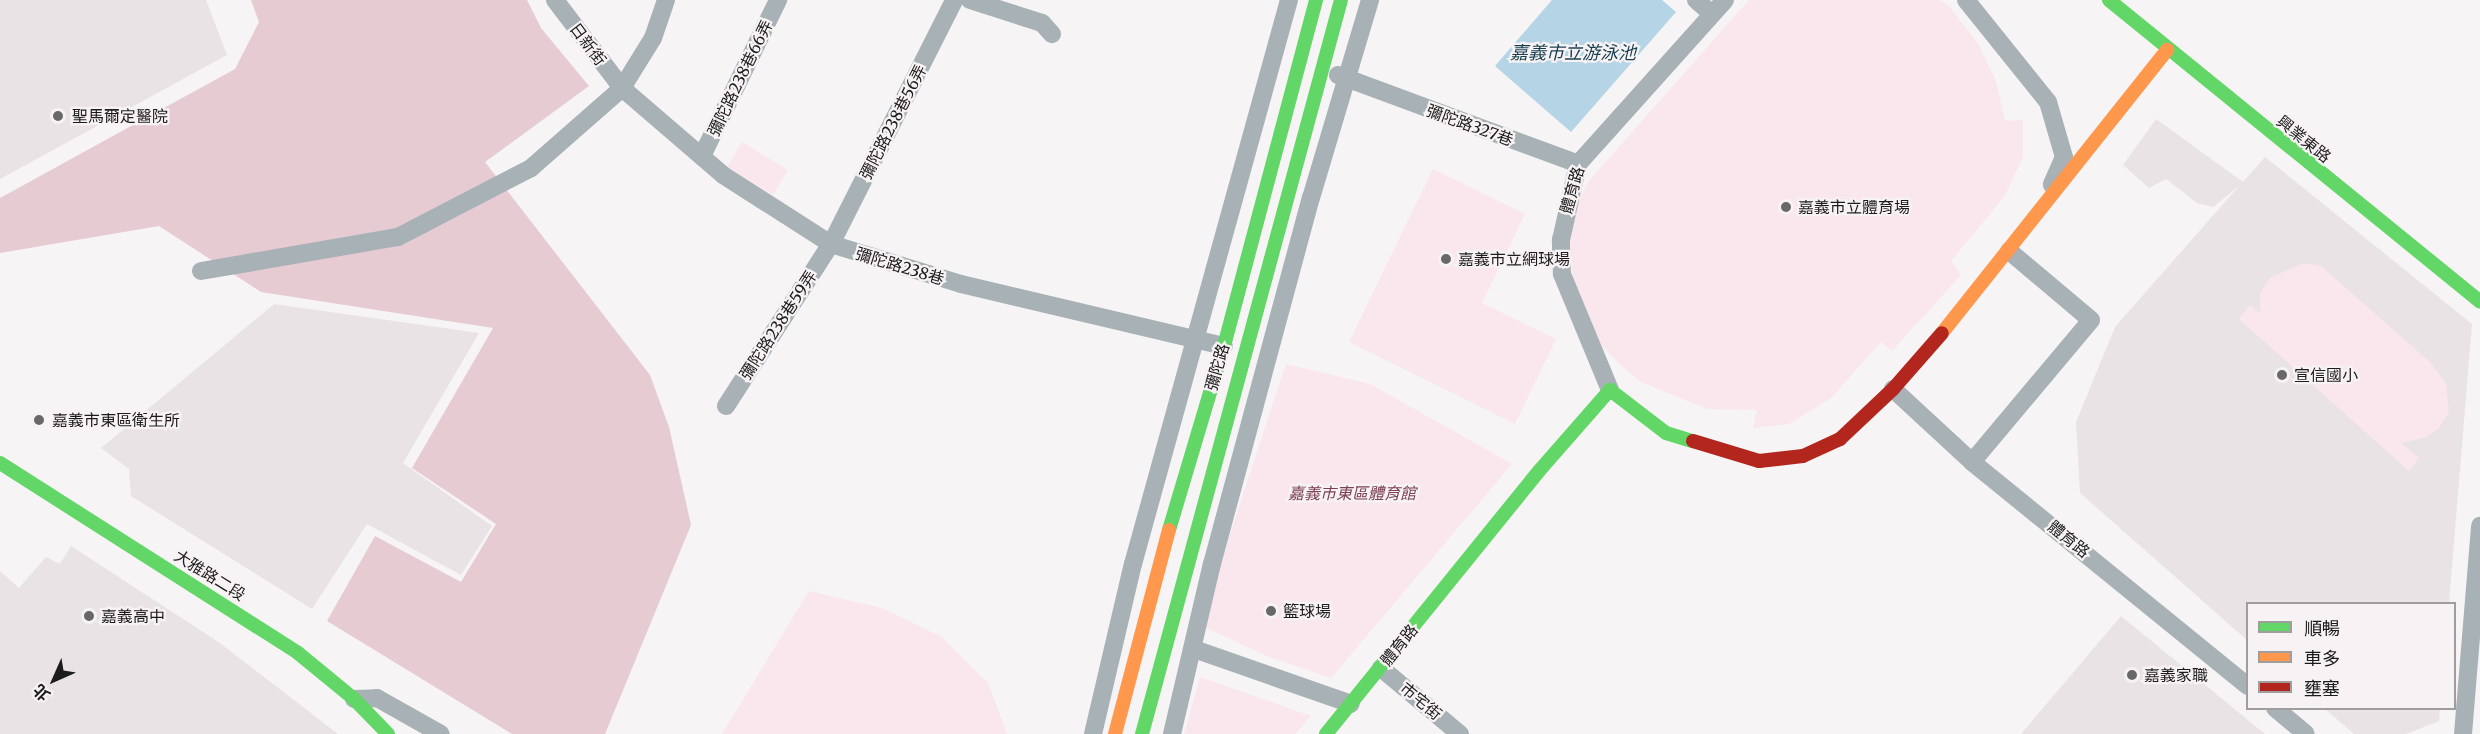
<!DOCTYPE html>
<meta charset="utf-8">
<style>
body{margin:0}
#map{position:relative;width:2480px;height:734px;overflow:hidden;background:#f6f4f5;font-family:Merriweather,"Noto Sans TC",serif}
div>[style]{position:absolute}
.built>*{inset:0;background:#eae3e5}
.green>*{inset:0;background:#fae7ed}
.forest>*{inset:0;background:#e6cbd3}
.water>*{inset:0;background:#b5d4e6}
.street>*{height:18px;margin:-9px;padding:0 9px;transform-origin:9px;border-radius:9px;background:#a7b1b6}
.fast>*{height:14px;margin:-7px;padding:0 7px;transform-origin:7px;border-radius:7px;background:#63d668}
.slow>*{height:14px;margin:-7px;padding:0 7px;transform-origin:7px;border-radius:7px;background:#ff974d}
.jam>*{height:14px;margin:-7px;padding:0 7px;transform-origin:7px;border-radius:7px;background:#b3261e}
.dots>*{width:16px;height:16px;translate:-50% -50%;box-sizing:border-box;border:3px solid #f7f3f4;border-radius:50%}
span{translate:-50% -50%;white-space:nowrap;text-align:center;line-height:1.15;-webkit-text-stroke:4.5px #f7f3f4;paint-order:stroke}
.street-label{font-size:16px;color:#1d1c1c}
.poi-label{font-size:16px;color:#1d1c1c}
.left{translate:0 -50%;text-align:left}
.park-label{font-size:16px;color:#7c3f54;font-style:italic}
.water-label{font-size:18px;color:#163e4f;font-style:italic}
.legend{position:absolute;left:2246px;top:602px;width:210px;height:108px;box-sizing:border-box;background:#f7f3f4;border:2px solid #a09d9e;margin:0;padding:8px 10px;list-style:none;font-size:18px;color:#1d1c1c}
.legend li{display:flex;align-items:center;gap:12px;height:30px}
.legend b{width:30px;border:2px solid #a09d9e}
.north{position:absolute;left:24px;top:650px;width:60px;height:60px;-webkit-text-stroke:4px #f7f3f4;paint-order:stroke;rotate:225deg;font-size:16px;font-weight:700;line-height:24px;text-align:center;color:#1d1c1c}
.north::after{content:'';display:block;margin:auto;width:21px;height:27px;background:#1d1c1c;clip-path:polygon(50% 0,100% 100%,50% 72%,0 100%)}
</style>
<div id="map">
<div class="built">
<div style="clip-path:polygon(0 0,206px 0,227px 55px,0 179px)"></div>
<div style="clip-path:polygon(2156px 119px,2243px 182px,2265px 157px,2472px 324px,2449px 603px,2248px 604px,2247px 640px,2080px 493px,2076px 422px,2115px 327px,2239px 186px,2213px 207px,2197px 203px,2166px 179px,2149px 188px,2123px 165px)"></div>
<div style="clip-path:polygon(274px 304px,479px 333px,403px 463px,492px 526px,461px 575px,367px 524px,312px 609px,131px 496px,129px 469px,101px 448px)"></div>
<div style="clip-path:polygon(71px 546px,220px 643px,338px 734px,0 734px,0 571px,19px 588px,46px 557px,60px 564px)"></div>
<div style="clip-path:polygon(2121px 616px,2265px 734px,2021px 734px)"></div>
<div style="clip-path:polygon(2325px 709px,2440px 709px,2439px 721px,2406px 734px,2354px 734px)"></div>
</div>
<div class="green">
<div style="clip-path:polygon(1749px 0,1939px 0,1949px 6px,1978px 44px,1996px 81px,2005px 121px,2023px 120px,2023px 157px,2004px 197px,1951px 261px,1961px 275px,1892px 351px,1881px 342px,1831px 398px,1789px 424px,1753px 428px,1757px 410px,1707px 409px,1641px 382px,1622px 366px,1601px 345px,1588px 322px,1574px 287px,1570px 250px,1572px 217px,1588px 182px)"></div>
<div style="clip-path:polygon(742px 142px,788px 170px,773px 195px,727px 167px)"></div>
<div style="clip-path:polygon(1433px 169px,1525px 214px,1482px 303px,1556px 339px,1515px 424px,1349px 342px)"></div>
<div style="clip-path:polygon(2304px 263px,2321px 266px,2431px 363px,2446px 384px,2449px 412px,2439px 428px,2427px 437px,2401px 443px,2419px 458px,2409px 471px,2239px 319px,2250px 305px,2260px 313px,2260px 293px,2270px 278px)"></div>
<div style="clip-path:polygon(1286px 364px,1370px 384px,1512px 464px,1331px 678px,1267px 656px,1200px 625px)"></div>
<div style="clip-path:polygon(809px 591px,882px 608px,942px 637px,988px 683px,1007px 734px,722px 734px)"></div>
<div style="clip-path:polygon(1200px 677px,1311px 716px,1295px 734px,1184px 734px)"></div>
</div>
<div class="forest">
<div style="clip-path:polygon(251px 0,527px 0,541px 28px,589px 86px,485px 162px,650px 375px,669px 427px,691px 525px,605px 734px,512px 734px,327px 621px,375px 536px,461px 582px,496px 524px,412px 468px,493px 328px,261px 292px,159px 226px,0 253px,0 198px,235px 69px,259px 22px)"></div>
</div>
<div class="water">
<div style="clip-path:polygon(1552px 0,1662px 0,1676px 12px,1571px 132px,1495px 66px)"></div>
</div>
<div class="street">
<div style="left:555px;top:0;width:111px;rotate:52.7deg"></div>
<div style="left:622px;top:88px;width:133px;rotate:40.7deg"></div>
<div style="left:723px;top:175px;width:128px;rotate:32.6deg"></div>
<div style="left:831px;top:244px;width:136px;rotate:17.1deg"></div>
<div style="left:961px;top:284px;width:270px;rotate:13.3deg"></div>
<div style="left:970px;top:0;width:76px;rotate:17.7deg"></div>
<div style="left:1042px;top:23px;width:15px;rotate:48deg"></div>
<div style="left:1696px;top:0;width:20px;rotate:41deg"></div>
<div style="left:1966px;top:0;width:131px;rotate:51.2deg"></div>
<div style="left:2048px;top:102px;width:57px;rotate:73.8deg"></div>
<div style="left:2064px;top:157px;width:30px;rotate:114deg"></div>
<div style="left:1338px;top:75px;width:256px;rotate:20.3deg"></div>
<div style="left:702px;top:156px;width:174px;rotate:-64deg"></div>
<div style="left:201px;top:271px;width:200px;rotate:-9.8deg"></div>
<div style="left:398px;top:237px;width:150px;rotate:-27.4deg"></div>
<div style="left:531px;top:168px;width:121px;rotate:-41.3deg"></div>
<div style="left:622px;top:88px;width:59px;rotate:-58.2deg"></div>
<div style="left:653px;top:38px;width:40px;rotate:-71.1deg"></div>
<div style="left:1893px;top:389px;width:108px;rotate:42.7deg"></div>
<div style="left:1972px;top:462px;width:355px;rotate:39.1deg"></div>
<div style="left:1610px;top:390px;width:126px;rotate:-112.5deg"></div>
<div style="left:1562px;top:274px;width:34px;rotate:-92deg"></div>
<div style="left:1561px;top:240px;width:78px;rotate:-77.4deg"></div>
<div style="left:1578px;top:164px;width:220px;rotate:-48.1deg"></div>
<div style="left:726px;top:406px;width:193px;rotate:-57.1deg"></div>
<div style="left:831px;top:244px;width:273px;rotate:-63.2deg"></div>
<div style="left:1972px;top:462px;width:185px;rotate:-50deg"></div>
<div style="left:2091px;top:320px;width:107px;rotate:-139.9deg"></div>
<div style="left:1194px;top:649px;width:166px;rotate:19.3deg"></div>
<div style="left:1381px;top:668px;width:103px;rotate:39.9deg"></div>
<div style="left:354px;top:699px;width:23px;rotate:-2deg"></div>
<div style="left:377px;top:698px;width:73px;rotate:29.4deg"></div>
<div style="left:2275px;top:708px;width:40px;rotate:40deg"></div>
<div style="left:1093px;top:734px;width:175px;rotate:-76.8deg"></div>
<div style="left:1133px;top:564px;width:585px;rotate:-74.54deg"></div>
<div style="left:1172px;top:734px;width:175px;rotate:-76.8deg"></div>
<div style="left:1212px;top:564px;width:379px;rotate:-74.9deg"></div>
<div style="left:1311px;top:198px;width:207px;rotate:-73.4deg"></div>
<div style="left:2463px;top:734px;width:209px;rotate:-85.3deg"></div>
</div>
<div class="fast">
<div style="left:2109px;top:0;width:478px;rotate:39.1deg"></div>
<div style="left:0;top:463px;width:353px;rotate:32.5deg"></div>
<div style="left:298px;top:653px;width:72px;rotate:39.4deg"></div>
<div style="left:354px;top:699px;width:49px;rotate:45.8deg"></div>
<div style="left:1169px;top:530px;width:192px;rotate:-73.4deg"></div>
<div style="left:1224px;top:346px;width:358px;rotate:-75.1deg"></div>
<div style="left:1142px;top:734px;width:760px;rotate:-74.83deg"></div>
<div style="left:1326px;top:734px;width:338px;rotate:-51deg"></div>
<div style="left:1539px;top:471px;width:108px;rotate:-48.8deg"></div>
<div style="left:1610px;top:390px;width:71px;rotate:37.5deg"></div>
<div style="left:1666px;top:433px;width:28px;rotate:17deg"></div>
</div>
<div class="slow">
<div style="left:1942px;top:333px;width:362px;rotate:-51.5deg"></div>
<div style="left:1115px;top:734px;width:211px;rotate:-75.2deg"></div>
</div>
<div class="jam">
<div style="left:1693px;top:441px;width:69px;rotate:16.9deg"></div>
<div style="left:1759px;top:461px;width:44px;rotate:-6.5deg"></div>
<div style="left:1803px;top:456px;width:41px;rotate:-24.7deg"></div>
<div style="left:1840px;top:439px;width:73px;rotate:-43.3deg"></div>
<div style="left:1893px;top:389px;width:74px;rotate:-48.8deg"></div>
</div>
<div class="dots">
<div style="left:58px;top:116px;background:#696868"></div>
<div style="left:1786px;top:207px;background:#696868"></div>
<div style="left:1446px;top:259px;background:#696868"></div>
<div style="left:2282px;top:375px;background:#696868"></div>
<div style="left:39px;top:420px;background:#696868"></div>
<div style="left:1271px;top:611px;background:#696868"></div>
<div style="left:89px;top:616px;background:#696868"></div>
<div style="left:2132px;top:675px;background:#696868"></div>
</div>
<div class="street-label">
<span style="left:588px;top:44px;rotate:53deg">日新街</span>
<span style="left:740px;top:78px;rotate:-64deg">彌陀路238巷66弄</span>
<span style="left:893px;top:122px;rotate:-63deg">彌陀路238巷56弄</span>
<span style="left:1470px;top:125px;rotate:20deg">彌陀路327巷</span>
<span style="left:2304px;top:139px;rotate:39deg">興業東路</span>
<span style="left:1572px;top:190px;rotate:-74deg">體育路</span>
<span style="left:900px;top:266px;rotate:17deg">彌陀路238巷</span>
<span style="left:778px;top:325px;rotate:-57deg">彌陀路238巷59弄</span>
<span style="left:1217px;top:367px;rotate:-74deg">彌陀路</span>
<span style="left:2069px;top:539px;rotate:39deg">體育路</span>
<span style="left:210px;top:575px;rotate:32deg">大雅路二段</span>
<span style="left:1399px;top:645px;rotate:-51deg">體育路</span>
<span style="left:1421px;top:701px;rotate:40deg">市宅街</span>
</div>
<div class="poi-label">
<span class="left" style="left:72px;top:116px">聖馬爾定醫院</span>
<span class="left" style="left:1798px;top:207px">嘉義市立體育場</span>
<span class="left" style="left:1458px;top:259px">嘉義市立網球場</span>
<span class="left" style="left:2294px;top:375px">宣信國小</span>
<span class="left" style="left:52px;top:420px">嘉義市東區衛生所</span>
<span class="left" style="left:1283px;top:611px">籃球場</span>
<span class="left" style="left:101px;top:616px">嘉義高中</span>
<span class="left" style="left:2144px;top:675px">嘉義家職</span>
</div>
<div class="park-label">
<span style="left:1352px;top:493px">嘉義市東區體育館</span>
</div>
<div class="water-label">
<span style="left:1573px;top:53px">嘉義市立游泳池</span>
</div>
<ul class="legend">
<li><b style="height:8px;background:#63d668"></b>順暢</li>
<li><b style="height:8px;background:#ff974d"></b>車多</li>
<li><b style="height:8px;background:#b3261e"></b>壅塞</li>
</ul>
<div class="north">北</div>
</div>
